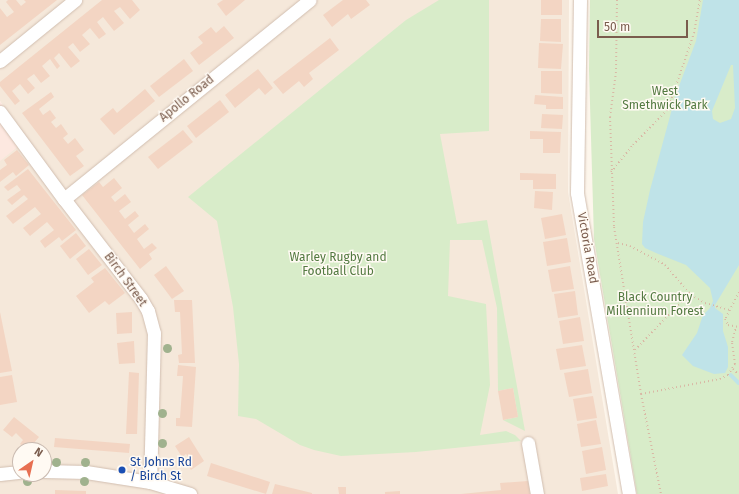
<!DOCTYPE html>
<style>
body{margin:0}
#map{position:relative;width:739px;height:494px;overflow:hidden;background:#fdf6ec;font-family:"Fira Sans",sans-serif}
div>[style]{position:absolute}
.residential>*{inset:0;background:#f5e8da}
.commercial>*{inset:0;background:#fde8e0}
.green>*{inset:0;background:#d8ecc9}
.water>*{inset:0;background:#bfe3e8}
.stream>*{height:3.5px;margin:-1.75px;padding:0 1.75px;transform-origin:1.75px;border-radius:1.75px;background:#bfe3e8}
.building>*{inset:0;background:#f3d5c3}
.path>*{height:2px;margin-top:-1px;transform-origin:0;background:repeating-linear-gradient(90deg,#d9b8a5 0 1px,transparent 0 4px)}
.roads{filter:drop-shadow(0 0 1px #d1beb0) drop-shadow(0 0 1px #d1beb0)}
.minor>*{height:13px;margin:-6.5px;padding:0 6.5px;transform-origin:6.5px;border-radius:6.5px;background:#fff}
.trees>*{width:9px;height:9px;margin:-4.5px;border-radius:50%;background:#a0b28e}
.dots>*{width:11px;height:11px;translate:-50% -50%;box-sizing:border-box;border:2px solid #fffaf3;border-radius:50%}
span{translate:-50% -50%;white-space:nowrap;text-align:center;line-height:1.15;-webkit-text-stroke:3px #fffaf3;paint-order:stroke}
.park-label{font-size:12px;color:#537a41}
.street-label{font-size:12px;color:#7a5c4d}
.transit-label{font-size:12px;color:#164399}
.left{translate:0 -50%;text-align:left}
.north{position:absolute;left:12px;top:442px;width:40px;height:40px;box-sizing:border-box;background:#fffaf3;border:1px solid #cabbb1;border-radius:50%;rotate:34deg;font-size:11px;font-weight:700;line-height:16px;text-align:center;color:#7a5c4d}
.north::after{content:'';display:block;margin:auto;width:14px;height:18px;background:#e76f51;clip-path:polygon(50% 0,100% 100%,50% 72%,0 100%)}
.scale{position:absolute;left:597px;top:20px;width:91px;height:18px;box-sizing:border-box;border:2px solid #7a5c4d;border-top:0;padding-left:5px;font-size:12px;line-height:14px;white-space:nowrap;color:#7a5c4d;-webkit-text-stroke:3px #fffaf3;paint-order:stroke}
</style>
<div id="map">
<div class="residential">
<div style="clip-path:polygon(evenodd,0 0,569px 0,568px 192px,618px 494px,0 494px,0 160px,26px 140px,0 101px,0 69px,6px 64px,0 57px,0 0,20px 450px,44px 450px,44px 474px,20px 474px,20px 450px)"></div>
</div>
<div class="commercial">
<div style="clip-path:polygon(0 101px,26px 140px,0 161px)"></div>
</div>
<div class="green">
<div style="clip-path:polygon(439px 0,489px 0,489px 131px,440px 134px,457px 224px,487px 220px,525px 431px,503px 420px,518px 417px,513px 388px,498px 391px,497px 308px,482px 240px,450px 240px,448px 296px,486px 304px,490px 385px,480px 435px,506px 431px,515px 435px,521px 441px,416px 452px,341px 456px,314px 450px,300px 445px,256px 419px,238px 416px,239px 364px,233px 307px,217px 221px,188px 197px,406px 20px)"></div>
<div style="clip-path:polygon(590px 0,739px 0,739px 494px,637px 494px,594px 239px,589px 70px)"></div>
</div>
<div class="water">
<div style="clip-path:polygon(evenodd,703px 0,739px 0,739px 265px,715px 305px,715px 308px,723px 314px,723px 331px,728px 347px,728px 367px,725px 373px,714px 374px,693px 366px,682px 355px,697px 333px,703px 315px,710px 308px,713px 301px,710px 288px,686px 265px,656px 253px,645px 248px,642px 244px,643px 222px,650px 190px,676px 94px,696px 41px,703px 0,731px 65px,733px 65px,735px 108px,731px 119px,720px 123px,713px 119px,712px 111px,731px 65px)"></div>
</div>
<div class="stream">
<div style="left:731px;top:375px;width:11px;rotate:45deg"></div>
</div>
<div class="building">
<div style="clip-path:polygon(8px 0,16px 0,21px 6px,26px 2px,24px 0,57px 0,0 45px,0 8px,7px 17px,14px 12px,6px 2px)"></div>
<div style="clip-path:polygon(102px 0,132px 0,140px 10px,130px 19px,120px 7px,114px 11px,124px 23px,114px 31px,103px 17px,97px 22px,106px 34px,99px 39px,90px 28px,82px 35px,90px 44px,80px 52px,73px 43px,68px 47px,80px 61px,71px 68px,59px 53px,54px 58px,60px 66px,57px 69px,50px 59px,42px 66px,50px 76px,41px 83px,34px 74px,27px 79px,35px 88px,28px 94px,20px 84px,12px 91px,20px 101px,15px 105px,0 86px,0 82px)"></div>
<div style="clip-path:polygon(223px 0,245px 0,226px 16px,217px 4px)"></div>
<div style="clip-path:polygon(343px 0,366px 0,370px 5px,351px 19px,348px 14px,332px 27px,323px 15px)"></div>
<div style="clip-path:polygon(541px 0,562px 0,562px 15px,541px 15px)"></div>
<div style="clip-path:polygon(541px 19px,561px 19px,561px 42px,540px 41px)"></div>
<div style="clip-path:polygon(224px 26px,234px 38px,199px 65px,190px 53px,203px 43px,198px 37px,211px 27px,216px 33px)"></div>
<div style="clip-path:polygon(330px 38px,339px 50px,309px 73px,313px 79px,304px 87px,299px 81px,283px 94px,273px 82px)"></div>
<div style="clip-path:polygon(539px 43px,563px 44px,561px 69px,538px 68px)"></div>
<div style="clip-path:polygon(184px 59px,193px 71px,159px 97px,150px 86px)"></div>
<div style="clip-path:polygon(258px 69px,273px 88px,265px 95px,259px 88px,235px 108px,225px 95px)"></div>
<div style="clip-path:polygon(541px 71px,562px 71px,562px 94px,541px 93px)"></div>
<div style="clip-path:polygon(145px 89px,155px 101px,114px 135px,100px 119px,113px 108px,117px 113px)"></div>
<div style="clip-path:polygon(51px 92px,54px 97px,39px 109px,43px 115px,50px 110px,56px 118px,51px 122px,56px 128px,61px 124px,68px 134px,63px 138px,68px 144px,75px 138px,84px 150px,76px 156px,84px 166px,70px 176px,22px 113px)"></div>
<div style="clip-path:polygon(535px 95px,563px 97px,563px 109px,546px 109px,546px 105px,534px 104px)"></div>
<div style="clip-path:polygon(220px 100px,229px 112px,196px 138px,187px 126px)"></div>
<div style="clip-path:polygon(542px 114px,563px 115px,562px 129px,541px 128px)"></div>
<div style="clip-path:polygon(183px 130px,193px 142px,158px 169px,148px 157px)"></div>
<div style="clip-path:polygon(530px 131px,561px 132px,560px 153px,543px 153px,543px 139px,530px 139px)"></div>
<div style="clip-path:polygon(17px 150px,29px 165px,16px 176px,13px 172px,0 182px,0 170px,7px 165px,4px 160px)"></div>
<div style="clip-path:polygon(28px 169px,76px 230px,62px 241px,59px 237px,45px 248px,40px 241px,54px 230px,47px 222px,30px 236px,23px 228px,41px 214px,35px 207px,13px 224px,6px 216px,28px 199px,24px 195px,12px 205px,7px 200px,21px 190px,17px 185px,8px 191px,4px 187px)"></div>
<div style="clip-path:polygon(520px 173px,556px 174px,556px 189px,533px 189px,533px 180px,520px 180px)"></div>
<div style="clip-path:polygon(114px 178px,122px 188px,111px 197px,115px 202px,125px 194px,131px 202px,119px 211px,125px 219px,135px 211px,139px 216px,128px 225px,134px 233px,145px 224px,149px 229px,137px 239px,144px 249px,152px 243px,157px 248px,149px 254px,152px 259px,140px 269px,82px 195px,99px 182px,103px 187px)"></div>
<div style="clip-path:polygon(535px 191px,553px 192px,552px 210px,534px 208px)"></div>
<div style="clip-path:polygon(562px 214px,566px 235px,545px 239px,541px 218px)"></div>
<div style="clip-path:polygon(76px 233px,86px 246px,70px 259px,60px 246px)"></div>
<div style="clip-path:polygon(567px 238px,571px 262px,547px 266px,543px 242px)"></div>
<div style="clip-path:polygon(89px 249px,102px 265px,88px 275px,76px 259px)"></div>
<div style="clip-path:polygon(166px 266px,184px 291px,172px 299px,154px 275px)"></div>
<div style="clip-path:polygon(570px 266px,574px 289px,552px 292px,548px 270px)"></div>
<div style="clip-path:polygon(105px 268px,125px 293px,109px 305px,105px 301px,89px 313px,76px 296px,94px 282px,91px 278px)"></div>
<div style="clip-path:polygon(575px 291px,578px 315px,558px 318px,554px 294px)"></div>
<div style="clip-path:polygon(174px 300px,192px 300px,195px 363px,179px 363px,178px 355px,182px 354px,180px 312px,175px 312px)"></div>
<div style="clip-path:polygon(0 312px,12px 371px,0 373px)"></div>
<div style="clip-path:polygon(132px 312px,132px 333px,117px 334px,116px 313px)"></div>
<div style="clip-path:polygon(580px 317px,584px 341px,563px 344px,559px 321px)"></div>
<div style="clip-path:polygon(134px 341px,135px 363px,119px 364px,117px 343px)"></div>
<div style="clip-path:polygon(582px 345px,586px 366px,560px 370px,556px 349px)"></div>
<div style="clip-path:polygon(178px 365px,196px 367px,192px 427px,176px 426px,176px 418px,180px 418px,183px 376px,177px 376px)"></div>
<div style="clip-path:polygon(588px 369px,592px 393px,569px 397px,564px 373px)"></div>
<div style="clip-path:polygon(129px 372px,139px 373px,137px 434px,126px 434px)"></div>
<div style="clip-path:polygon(12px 375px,17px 402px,0 405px,0 377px)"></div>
<div style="clip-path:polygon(513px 388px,518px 417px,503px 420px,498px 391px)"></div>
<div style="clip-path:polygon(593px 396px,597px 418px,577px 421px,573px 399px)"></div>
<div style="clip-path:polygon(14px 417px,39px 437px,28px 450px,20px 444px,23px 440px,16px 433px,12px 437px,3px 430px)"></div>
<div style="clip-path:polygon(596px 420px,601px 444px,581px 447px,577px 424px)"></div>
<div style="clip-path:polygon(189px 437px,204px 461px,191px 470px,186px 462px,190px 459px,186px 454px,182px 457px,175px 446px)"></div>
<div style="clip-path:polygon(55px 438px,130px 444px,129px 453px,54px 447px)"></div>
<div style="clip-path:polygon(602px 447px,606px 470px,586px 474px,582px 451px)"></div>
<div style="clip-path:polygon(211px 463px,270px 482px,266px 494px,207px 476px)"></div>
<div style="clip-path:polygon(606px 474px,608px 486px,582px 491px,580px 478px)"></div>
<div style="clip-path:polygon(528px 481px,530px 494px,461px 494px,501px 490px,500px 483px)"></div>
<div style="clip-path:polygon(275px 484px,312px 493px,312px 494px,272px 494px)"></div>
<div style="clip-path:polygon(338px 487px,346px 487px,346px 494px,339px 494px)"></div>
<div style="clip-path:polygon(55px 490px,86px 491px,86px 494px,55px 494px)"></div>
<div style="clip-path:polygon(400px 491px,400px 494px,385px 494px,385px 492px)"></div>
</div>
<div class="path">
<div style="left:617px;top:0;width:72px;rotate:90.8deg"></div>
<div style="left:616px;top:72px;width:45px;rotate:97.6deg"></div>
<div style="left:610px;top:117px;width:110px;rotate:87.9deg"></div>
<div style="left:614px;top:227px;width:169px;rotate:80.8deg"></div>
<div style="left:641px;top:394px;width:102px;rotate:78.7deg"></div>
<div style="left:611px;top:172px;width:35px;rotate:-51deg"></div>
<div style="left:633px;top:145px;width:50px;rotate:-45.8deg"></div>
<div style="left:668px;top:109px;width:80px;rotate:-71.1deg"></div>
<div style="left:694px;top:33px;width:34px;rotate:-80deg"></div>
<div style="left:618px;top:243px;width:12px;rotate:14deg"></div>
<div style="left:630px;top:246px;width:40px;rotate:28deg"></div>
<div style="left:665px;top:265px;width:40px;rotate:49deg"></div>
<div style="left:739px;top:292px;width:30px;rotate:117deg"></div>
<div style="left:725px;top:319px;width:7px;rotate:63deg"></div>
<div style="left:728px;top:325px;width:11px;rotate:10deg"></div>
<div style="left:635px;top:350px;width:62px;rotate:-46.3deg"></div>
<div style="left:678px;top:305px;width:16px;rotate:-38deg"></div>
<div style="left:691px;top:295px;width:16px;rotate:30deg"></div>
<div style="left:705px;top:303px;width:25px;rotate:16deg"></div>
<div style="left:733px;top:369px;width:8px;rotate:45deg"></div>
<div style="left:641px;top:394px;width:80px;rotate:-10.8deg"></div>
<div style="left:720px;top:379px;width:9px;rotate:-27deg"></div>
<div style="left:728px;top:375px;width:13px;rotate:-58deg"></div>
<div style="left:735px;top:364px;width:22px;rotate:-98deg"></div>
<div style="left:732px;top:342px;width:16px;rotate:-75deg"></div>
</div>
<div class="roads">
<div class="minor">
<div style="left:580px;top:0;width:193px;rotate:90.9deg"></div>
<div style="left:577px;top:193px;width:305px;rotate:80.2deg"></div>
<div style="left:0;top:61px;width:97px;rotate:-39.1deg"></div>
<div style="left:0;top:112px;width:108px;rotate:53.7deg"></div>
<div style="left:64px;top:199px;width:126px;rotate:52.4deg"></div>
<div style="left:141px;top:299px;width:14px;rotate:60deg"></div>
<div style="left:148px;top:311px;width:23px;rotate:75deg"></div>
<div style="left:154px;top:333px;width:149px;rotate:91.5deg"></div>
<div style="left:64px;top:199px;width:316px;rotate:-39deg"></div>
<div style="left:528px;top:443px;width:52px;rotate:80deg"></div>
<div style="left:44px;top:471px;width:42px;rotate:1.4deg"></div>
<div style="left:86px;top:472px;width:65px;rotate:8.9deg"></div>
<div style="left:150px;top:482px;width:42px;rotate:16.7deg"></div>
<div style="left:0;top:474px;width:20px;rotate:-6deg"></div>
</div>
</div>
<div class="trees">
<div style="left:167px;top:348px"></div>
<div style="left:162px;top:413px"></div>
<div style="left:162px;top:443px"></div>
<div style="left:56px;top:462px"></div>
<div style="left:85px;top:462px"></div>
<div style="left:27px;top:481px"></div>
<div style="left:84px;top:481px"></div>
</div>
<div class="dots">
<div style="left:122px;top:470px;background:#1a4fb4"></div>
</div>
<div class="park-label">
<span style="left:665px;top:99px">West<br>Smethwick Park</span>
<span style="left:338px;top:265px">Warley Rugby and<br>Football Club</span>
<span style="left:655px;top:305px">Black Country<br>Millennium Forest</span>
</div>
<div class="street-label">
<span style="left:187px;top:99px;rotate:-39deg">Apollo Road</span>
<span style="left:587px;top:248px;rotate:80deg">Victoria Road</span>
<span style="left:125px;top:280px;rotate:54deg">Birch Street</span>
</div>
<div class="transit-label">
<span class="left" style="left:130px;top:470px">St Johns Rd<br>/ Birch St</span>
</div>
<div class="north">N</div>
<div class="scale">50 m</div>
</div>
